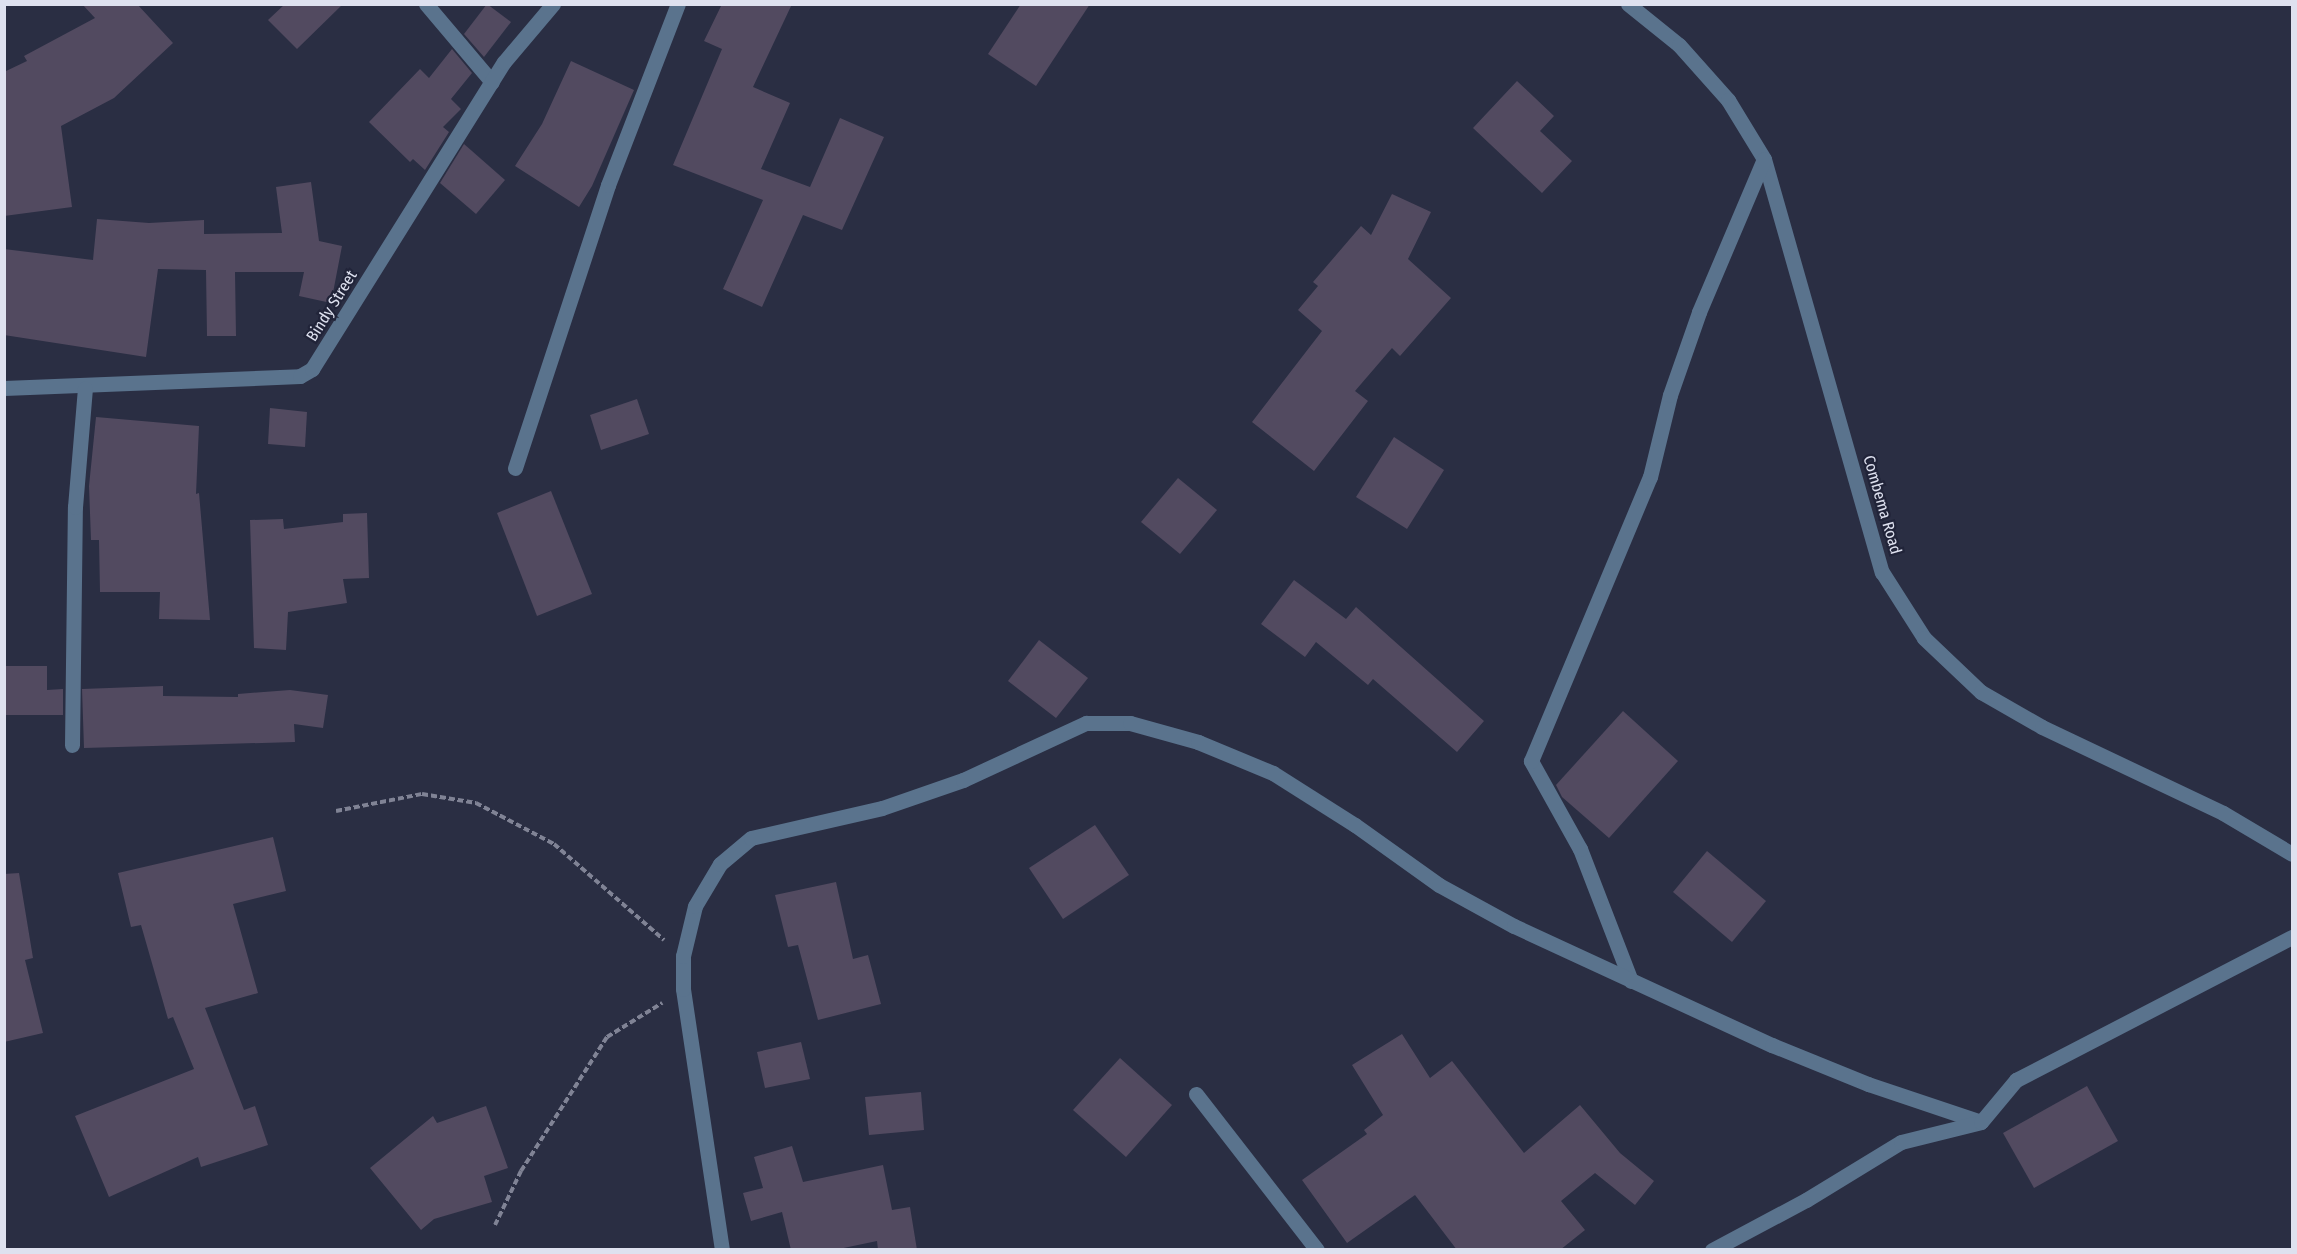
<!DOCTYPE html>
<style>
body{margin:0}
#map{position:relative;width:2297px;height:1254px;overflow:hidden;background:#2a2e43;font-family:"Fira Sans Condensed",sans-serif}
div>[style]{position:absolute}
.building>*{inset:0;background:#524a60}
.path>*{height:4px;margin-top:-2px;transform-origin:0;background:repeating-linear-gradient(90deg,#808395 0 6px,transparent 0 9px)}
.minor>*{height:15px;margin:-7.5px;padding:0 7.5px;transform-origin:7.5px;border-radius:7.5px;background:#5a738d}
span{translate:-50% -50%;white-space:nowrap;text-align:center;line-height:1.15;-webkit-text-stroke:4.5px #212439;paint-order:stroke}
.street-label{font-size:16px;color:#dee1ef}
.frame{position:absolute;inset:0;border:6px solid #dee1ef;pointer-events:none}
</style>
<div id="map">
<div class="building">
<div style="clip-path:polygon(82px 4px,137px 4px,173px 43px,114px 98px,61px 126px,72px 207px,4px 216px,4px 72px,27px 61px,24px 56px,95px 18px)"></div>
<div style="clip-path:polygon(285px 4px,343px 4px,297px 49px,268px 20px)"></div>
<div style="clip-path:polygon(487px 4px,511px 22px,484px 57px,464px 34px)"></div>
<div style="clip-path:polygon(722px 4px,792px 4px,753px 87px,790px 103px,761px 169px,810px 187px,840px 118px,884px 137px,842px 230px,803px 215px,762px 307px,723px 289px,763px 200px,673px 165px,722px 49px,704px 41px)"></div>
<div style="clip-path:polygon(1021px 4px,1090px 4px,1036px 86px,988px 54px)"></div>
<div style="clip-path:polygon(452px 49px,472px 73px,451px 99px,461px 109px,443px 127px,449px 132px,425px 170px,413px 159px,410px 162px,369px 122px,420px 69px,429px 78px)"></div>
<div style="clip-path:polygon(571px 61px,634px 90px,592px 186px,579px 207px,515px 166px,542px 124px)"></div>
<div style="clip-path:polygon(1517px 81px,1554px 116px,1540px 131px,1572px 161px,1542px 193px,1473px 128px)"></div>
<div style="clip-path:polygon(464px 144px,505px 180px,476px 214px,440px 183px)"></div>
<div style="clip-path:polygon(311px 182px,319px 241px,342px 246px,331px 303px,299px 296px,304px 272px,235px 272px,236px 336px,207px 336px,206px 270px,158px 269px,146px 357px,4px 335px,4px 249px,93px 260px,97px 219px,149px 223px,204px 220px,204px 234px,282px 233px,276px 187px)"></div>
<div style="clip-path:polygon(1392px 194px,1431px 212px,1408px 259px,1451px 298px,1400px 356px,1392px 348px,1355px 391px,1368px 401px,1314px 471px,1252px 422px,1322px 331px,1298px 310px,1318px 286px,1313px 282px,1361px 226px,1371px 235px)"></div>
<div style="clip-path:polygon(637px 399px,649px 434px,601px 450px,590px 415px)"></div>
<div style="clip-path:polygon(270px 408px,307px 412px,305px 447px,268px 444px)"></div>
<div style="clip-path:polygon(96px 417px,199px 426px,196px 494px,199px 493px,210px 620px,159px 619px,160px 592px,100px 592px,99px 540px,91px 540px,89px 486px)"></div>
<div style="clip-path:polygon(1394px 437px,1444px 470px,1407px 529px,1356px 497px)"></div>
<div style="clip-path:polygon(1178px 478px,1217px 510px,1180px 554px,1141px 522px)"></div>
<div style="clip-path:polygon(551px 491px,592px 594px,537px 616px,497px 513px)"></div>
<div style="clip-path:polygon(367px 513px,369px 578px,343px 579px,347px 603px,288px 612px,286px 650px,254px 648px,250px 520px,283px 519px,284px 529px,343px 522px,343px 514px)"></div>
<div style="clip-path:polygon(1294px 580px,1346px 619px,1356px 607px,1484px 721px,1457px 752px,1373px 679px,1368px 685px,1316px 642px,1305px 657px,1261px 624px)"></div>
<div style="clip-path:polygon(1039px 640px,1088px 678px,1056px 718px,1008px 681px)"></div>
<div style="clip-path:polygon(4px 666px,47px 666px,47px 690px,63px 689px,63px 715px,4px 715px)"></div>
<div style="clip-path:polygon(163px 686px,163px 696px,238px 697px,238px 694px,290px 690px,328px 695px,323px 728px,294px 724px,295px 742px,84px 748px,82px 689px)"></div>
<div style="clip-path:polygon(1623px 711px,1678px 761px,1609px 838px,1562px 797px,1556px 785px)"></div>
<div style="clip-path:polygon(1095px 825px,1129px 875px,1063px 919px,1029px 868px)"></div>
<div style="clip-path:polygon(273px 837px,286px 891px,233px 904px,258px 993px,205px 1008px,244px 1110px,255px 1106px,268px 1145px,201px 1167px,198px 1157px,109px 1197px,75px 1116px,194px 1069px,173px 1017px,168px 1019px,141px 925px,131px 927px,118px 873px)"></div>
<div style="clip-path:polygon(1707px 851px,1766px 901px,1732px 942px,1673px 892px)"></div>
<div style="clip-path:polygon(19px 873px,33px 958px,25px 960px,43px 1033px,4px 1042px,4px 874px)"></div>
<div style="clip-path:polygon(836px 882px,853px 959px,868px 955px,881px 1004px,818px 1020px,798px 945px,788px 947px,775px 895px)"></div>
<div style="clip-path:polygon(1402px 1034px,1430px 1078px,1452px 1061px,1524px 1153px,1580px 1105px,1620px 1153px,1654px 1181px,1635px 1205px,1595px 1173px,1561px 1201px,1585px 1230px,1560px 1250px,1457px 1250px,1415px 1195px,1347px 1243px,1302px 1180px,1367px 1134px,1364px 1130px,1383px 1115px,1352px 1065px)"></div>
<div style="clip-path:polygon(801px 1042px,810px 1079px,765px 1088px,757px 1052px)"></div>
<div style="clip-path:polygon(1120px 1058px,1172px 1105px,1126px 1157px,1073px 1110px)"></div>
<div style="clip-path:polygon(2087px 1086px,2118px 1141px,2034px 1188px,2003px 1133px)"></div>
<div style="clip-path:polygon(921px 1092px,924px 1130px,869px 1135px,865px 1097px)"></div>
<div style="clip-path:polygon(486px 1106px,508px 1168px,484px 1176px,492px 1202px,434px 1219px,421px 1230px,370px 1168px,433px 1116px,437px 1123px)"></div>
<div style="clip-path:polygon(792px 1146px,803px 1182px,883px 1165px,892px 1210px,910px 1207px,917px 1250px,878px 1250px,877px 1241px,834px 1250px,791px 1250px,782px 1212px,751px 1221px,743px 1193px,763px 1188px,754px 1157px)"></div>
</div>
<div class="path">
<div style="left:336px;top:811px;width:88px;rotate:-11.2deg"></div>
<div style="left:422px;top:794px;width:55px;rotate:9.5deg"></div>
<div style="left:476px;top:803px;width:88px;rotate:27.7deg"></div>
<div style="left:554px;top:844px;width:146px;rotate:41.1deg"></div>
<div style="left:495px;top:1225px;width:60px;rotate:-64.3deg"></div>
<div style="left:521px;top:1171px;width:159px;rotate:-57.3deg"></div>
<div style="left:607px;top:1037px;width:65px;rotate:-31.7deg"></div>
</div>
<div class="minor">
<div style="left:426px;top:4px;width:102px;rotate:49.8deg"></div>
<div style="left:1628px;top:4px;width:65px;rotate:38.8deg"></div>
<div style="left:1679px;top:45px;width:74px;rotate:48.3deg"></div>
<div style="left:1728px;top:100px;width:69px;rotate:58.6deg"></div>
<div style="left:1764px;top:159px;width:430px;rotate:74.1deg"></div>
<div style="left:1882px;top:572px;width:78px;rotate:57.5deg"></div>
<div style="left:1924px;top:638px;width:79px;rotate:43.5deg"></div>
<div style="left:1981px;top:692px;width:70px;rotate:29.8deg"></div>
<div style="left:2042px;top:727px;width:200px;rotate:25.4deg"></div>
<div style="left:2223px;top:813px;width:80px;rotate:30.7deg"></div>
<div style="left:4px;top:388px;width:296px;rotate:-2.3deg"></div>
<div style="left:300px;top:376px;width:14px;rotate:-30deg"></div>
<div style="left:312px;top:369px;width:362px;rotate:-58deg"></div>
<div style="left:504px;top:62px;width:76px;rotate:-49.8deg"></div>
<div style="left:515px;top:468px;width:298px;rotate:-71.8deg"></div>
<div style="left:608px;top:185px;width:194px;rotate:-68.9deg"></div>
<div style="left:72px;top:745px;width:238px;rotate:-89.3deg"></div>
<div style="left:75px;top:507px;width:119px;rotate:-85.2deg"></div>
<div style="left:1631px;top:981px;width:142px;rotate:-111.1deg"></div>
<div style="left:1580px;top:849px;width:101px;rotate:-119.1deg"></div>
<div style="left:1531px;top:761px;width:308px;rotate:-67.3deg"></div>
<div style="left:1650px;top:477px;width:84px;rotate:-76.3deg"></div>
<div style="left:1670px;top:395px;width:88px;rotate:-70.7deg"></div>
<div style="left:1699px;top:312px;width:166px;rotate:-67deg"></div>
<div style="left:1196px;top:1094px;width:197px;rotate:52.2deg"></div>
<div style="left:722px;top:1250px;width:264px;rotate:-98.5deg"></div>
<div style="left:683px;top:989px;width:33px;rotate:-90deg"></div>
<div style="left:683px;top:956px;width:51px;rotate:-76.5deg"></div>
<div style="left:695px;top:906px;width:49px;rotate:-59.2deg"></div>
<div style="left:720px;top:864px;width:40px;rotate:-40deg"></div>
<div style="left:751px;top:838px;width:134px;rotate:-12.9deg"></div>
<div style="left:882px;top:808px;width:86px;rotate:-19.1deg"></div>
<div style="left:963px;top:780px;width:136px;rotate:-24.9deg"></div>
<div style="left:1086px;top:723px;width:44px"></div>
<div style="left:1130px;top:723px;width:71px;rotate:15.6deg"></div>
<div style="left:1198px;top:742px;width:81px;rotate:22.5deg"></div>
<div style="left:1273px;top:773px;width:97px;rotate:32.4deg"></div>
<div style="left:1355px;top:825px;width:103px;rotate:35.5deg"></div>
<div style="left:1439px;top:885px;width:85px;rotate:28.7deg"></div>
<div style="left:1514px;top:926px;width:284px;rotate:24.8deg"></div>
<div style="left:1772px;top:1045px;width:104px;rotate:22.1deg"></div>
<div style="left:1868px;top:1084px;width:119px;rotate:18.6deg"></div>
<div style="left:1712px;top:1250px;width:106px;rotate:-28deg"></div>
<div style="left:1806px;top:1200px;width:111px;rotate:-31.4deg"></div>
<div style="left:1901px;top:1142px;width:82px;rotate:-14deg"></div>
<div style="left:1981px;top:1122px;width:55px;rotate:-50.2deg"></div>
<div style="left:2016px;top:1080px;width:311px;rotate:-27.4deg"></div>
</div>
<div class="street-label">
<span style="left:332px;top:306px;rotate:-58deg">Bindy Street</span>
<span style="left:1882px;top:505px;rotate:74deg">Combema Road</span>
</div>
<div class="frame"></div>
</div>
